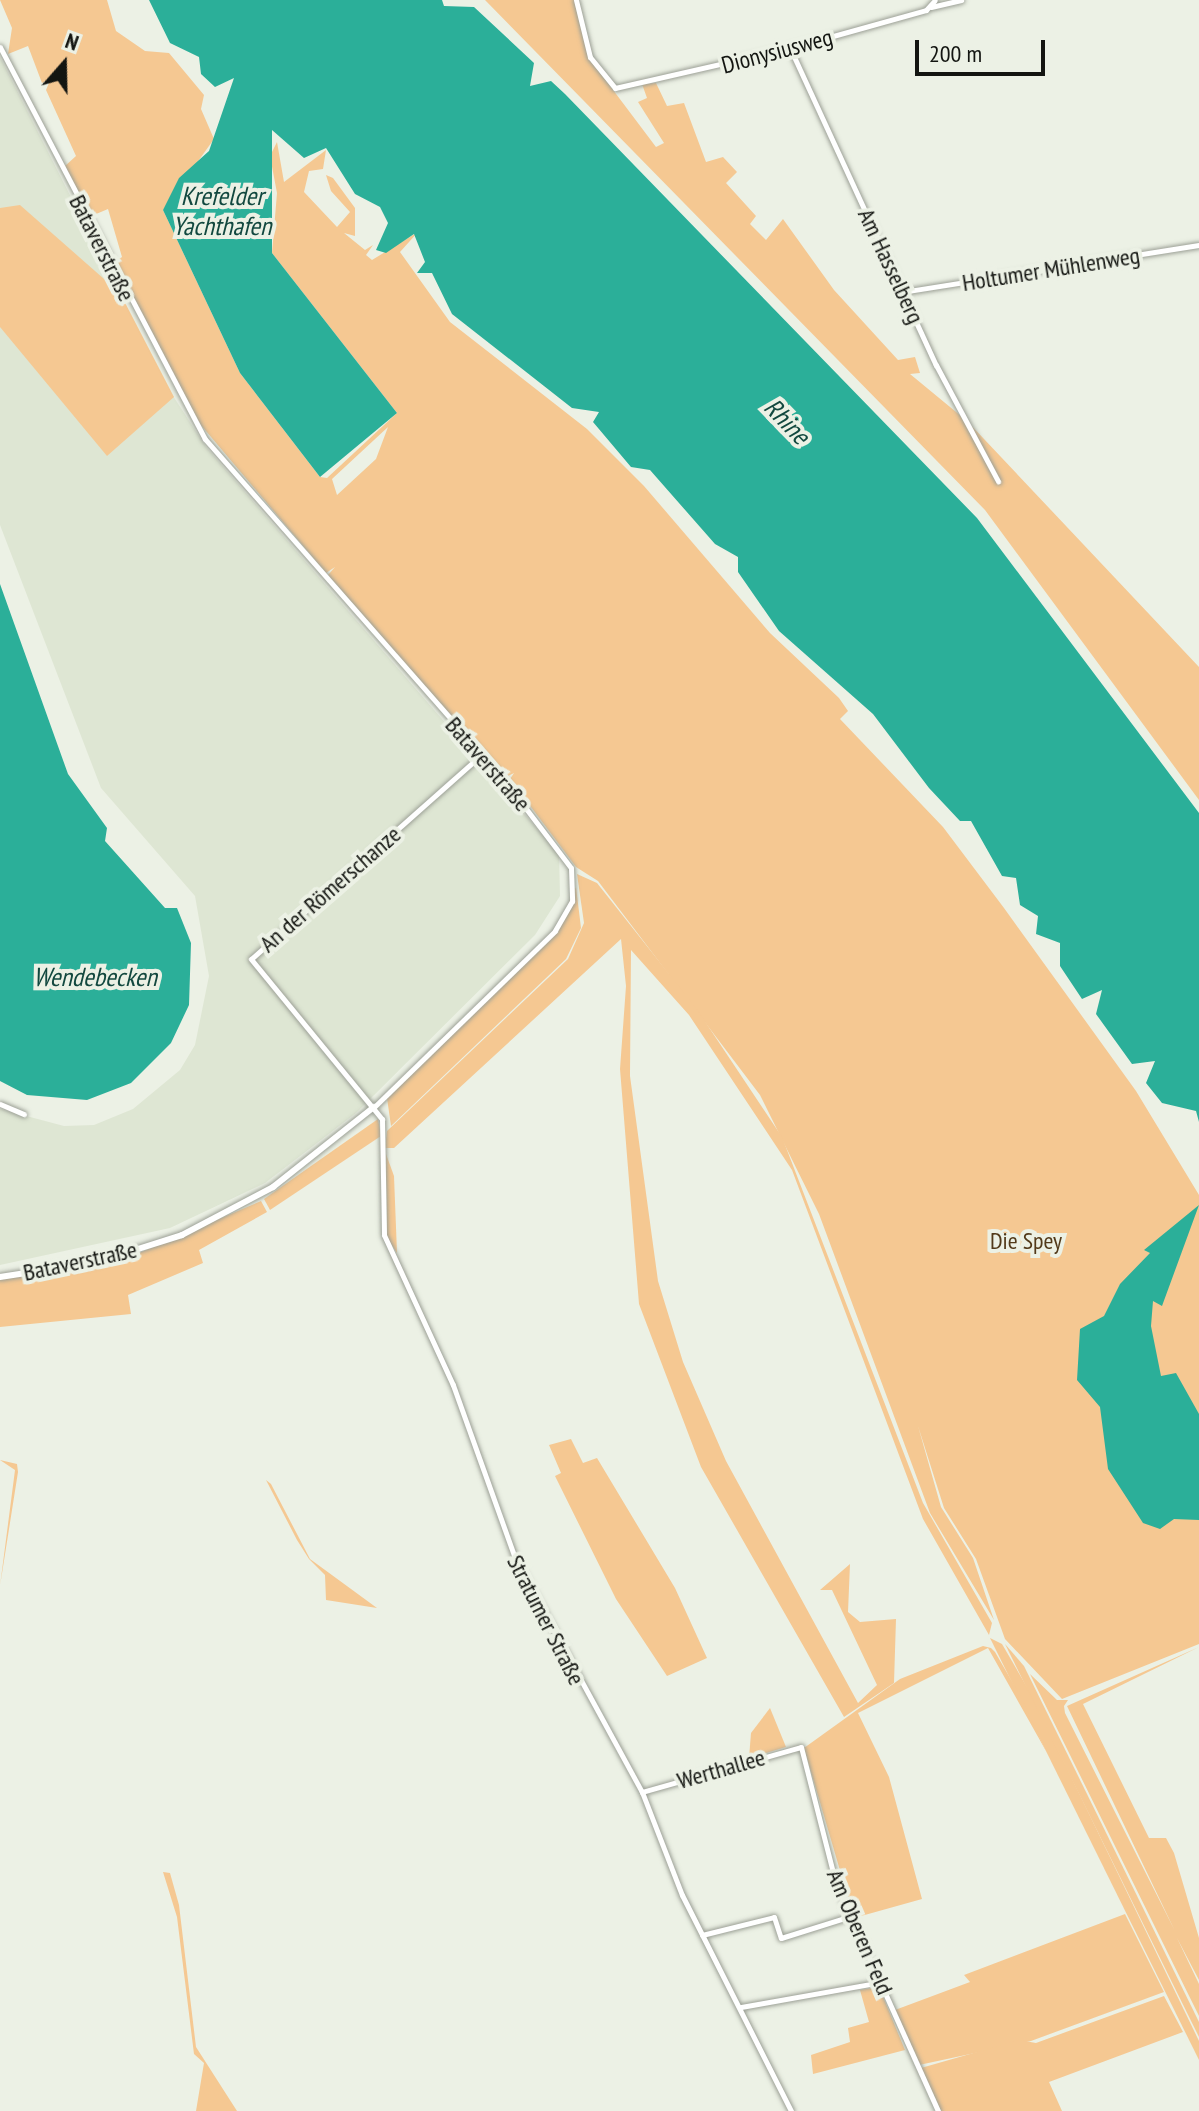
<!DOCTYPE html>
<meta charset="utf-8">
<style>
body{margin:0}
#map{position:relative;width:1199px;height:2111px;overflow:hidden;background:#ecf1e5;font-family:"PT Sans Narrow",sans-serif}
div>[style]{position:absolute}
.built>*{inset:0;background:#dee6d3}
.green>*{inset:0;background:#f5c892}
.water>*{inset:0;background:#2baf99}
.roads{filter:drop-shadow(0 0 2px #9ca096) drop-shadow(0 0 2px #9ca096)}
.minor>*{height:5px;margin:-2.5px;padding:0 2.5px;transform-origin:2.5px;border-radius:2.5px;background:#fff}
.tertiary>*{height:6px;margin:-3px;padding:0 3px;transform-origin:3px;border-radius:3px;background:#fff}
span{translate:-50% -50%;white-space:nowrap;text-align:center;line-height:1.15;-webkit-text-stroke:8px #ecf1e5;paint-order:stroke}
.street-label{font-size:24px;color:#131511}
.park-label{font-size:24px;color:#523a1a}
.water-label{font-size:26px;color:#12483f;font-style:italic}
.north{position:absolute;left:24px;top:24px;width:80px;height:80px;-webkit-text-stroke:6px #ecf1e5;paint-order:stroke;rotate:20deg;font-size:22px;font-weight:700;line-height:32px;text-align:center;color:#131511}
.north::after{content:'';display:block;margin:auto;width:28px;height:36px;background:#131511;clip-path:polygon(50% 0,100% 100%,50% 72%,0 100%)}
.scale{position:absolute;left:915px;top:40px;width:130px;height:36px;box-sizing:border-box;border:4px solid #131511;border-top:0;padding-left:10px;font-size:24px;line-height:28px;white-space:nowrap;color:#131511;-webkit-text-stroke:6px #ecf1e5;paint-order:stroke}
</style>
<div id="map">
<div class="built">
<div style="clip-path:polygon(0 57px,166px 385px,206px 447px,559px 854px,560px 896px,535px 935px,356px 1113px,265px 1183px,170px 1228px,0 1265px,0 1109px,64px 1126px,94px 1125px,133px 1109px,180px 1070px,195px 1045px,209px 976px,195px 896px,101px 788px,0 525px)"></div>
</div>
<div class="green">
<div style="clip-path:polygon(evenodd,0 0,107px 0,116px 31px,145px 51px,169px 53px,204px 95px,201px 109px,214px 139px,163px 210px,240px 373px,320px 477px,327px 478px,397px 413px,272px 253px,277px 193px,270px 156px,277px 142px,284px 182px,326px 150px,323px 169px,309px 171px,304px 192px,337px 227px,350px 212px,331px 191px,326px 175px,333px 178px,355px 208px,355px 236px,344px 233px,365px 250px,373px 245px,366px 255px,372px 260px,418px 232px,400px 252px,450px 322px,587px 429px,644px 486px,770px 633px,839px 698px,848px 711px,840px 719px,943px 827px,1004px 908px,1136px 1091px,1199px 1195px,1199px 1644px,1062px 1699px,1005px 1639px,976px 1559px,944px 1508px,918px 1426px,941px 1507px,973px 1558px,994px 1620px,930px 1513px,819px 1214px,760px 1095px,598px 881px,576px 867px,510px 779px,514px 773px,508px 776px,455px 722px,328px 575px,335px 567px,326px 573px,195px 418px,112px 264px,122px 257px,108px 209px,89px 217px,65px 166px,76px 156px,46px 90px,51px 78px,42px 83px,28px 46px,8px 54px,12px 28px,0 0,388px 427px,376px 459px,337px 495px,332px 479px,388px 427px)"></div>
<div style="clip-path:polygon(485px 0,574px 0,589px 58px,656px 147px,664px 143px,638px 102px,647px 98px,642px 84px,656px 83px,667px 106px,684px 103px,706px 162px,723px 157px,737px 172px,726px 183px,756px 216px,750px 224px,766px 240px,783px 219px,834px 290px,898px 360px,915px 357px,920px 373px,910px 374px,967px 421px,1199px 667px,1199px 800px,985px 510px)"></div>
<div style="clip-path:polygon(20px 205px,120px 293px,174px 397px,107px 456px,0 327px,0 208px)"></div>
<div style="clip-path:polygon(577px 874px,597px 883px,696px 1008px,782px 1137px,923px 1503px,992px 1623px,989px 1635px,923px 1519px,792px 1170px,689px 1015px,631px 950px,630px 1076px,658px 1281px,683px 1362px,726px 1461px,858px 1703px,877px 1685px,832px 1590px,820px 1590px,850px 1564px,848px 1612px,860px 1622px,896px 1619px,894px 1683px,844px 1717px,701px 1467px,639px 1304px,620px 1069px,626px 986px,621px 939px,394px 1148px,385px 1148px,387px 1131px,568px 959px,584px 923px)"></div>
<div style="clip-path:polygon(576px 887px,581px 928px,566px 959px,391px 1126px,387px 1098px,555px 934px)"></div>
<div style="clip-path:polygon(378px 1119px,381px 1136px,270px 1210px,264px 1199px)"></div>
<div style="clip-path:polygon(386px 1154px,394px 1176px,397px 1253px,387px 1238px)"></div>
<div style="clip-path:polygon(261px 1201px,267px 1212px,199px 1250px,203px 1263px,128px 1295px,131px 1314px,0 1327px,0 1279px,132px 1256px)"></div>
<div style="clip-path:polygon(571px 1439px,583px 1463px,597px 1458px,675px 1588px,707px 1658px,667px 1676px,616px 1599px,555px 1476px,561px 1473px,549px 1445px)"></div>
<div style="clip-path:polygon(0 1460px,17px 1464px,18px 1472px,0 1586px,15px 1470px)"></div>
<div style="clip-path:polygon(266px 1480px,271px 1484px,310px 1559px,377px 1608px,326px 1600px,325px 1575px,309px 1559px,297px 1540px)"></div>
<div style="clip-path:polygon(990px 1638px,1002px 1644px,1031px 1694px,1199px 2041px,1199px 2060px)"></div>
<div style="clip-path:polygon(1005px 1644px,1024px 1666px,1086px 1792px,1199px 2022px,1199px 2037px)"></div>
<div style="clip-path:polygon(983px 1646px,991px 1648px,995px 1652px,1021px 1697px,1046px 1751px,988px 1648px,858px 1713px,889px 1777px,922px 1899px,854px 1918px,804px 1748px,900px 1679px)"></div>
<div style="clip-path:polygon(1199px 1647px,1083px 1704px,1149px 1838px,1166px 1838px,1174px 1853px,1199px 1938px,1199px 1980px,1177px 1938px,1199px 1984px,1199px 2016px,1030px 1674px,1057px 1700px,1068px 1700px,1064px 1706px,1065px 1713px,1174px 1929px,1067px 1706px)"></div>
<div style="clip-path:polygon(770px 1708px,786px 1747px,749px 1758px,751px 1733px)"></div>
<div style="clip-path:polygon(163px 1872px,170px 1873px,179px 1905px,196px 2047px,237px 2111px,196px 2111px,204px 2063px,194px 2054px,177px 1917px)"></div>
<div style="clip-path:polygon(1125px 1914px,1164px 1992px,1031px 2041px,919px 2065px,895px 2010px,970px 1982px,964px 1975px)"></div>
<div style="clip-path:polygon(879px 1987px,905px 2050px,813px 2074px,811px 2055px,850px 2042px,848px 2028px,869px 2022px,860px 1990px)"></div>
<div style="clip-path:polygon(1164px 1996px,1183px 2032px,1049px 2082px,1062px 2111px,941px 2111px,921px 2068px,1019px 2040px,1036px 2043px)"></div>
</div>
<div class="water">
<div style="clip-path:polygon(149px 0,442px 0,444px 6px,474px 7px,534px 63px,530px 86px,551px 81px,565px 94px,977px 518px,1199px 813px,1199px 1122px,1196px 1111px,1162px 1103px,1146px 1083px,1155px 1061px,1132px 1064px,1096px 1014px,1102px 990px,1082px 999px,1060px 966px,1060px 943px,1036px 934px,1038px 916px,1020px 905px,1016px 878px,1002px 876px,971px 821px,960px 821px,929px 788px,873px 714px,779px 631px,738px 572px,738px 557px,715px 544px,650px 470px,631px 467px,593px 422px,599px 412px,572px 408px,452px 314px,432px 273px,417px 273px,425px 262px,414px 234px,386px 253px,376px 250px,388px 223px,380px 207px,355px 194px,326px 148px,304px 158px,272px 130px,272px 253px,397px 413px,320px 477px,240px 373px,163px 210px,179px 178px,209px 151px,234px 78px,215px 87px,201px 74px,199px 57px,170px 43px)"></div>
<div style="clip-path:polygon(0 584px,68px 774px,107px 828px,105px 841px,165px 908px,177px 908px,191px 943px,189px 1005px,171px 1043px,131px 1083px,87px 1100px,27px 1095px,0 1081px)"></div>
<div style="clip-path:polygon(1199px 1205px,1162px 1306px,1153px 1301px,1151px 1326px,1161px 1376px,1176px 1373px,1199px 1414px,1199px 1520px,1174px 1519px,1160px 1529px,1143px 1523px,1108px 1469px,1100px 1407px,1077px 1380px,1080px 1329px,1104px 1316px,1120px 1284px,1150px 1253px,1144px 1250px)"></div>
</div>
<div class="roads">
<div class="minor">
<div style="left:576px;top:0;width:59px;rotate:76.2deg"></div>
<div style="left:590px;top:57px;width:40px;rotate:51deg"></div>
<div style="left:615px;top:88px;width:180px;rotate:-12.9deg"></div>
<div style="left:790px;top:48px;width:141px;rotate:-15.6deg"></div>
<div style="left:926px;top:10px;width:13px;rotate:-48deg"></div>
<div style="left:931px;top:7px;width:31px;rotate:-13deg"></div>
<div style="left:0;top:47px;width:442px;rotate:62.4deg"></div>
<div style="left:205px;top:439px;width:455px;rotate:48.7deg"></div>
<div style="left:505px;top:781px;width:109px;rotate:52.8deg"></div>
<div style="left:571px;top:868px;width:33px;rotate:88deg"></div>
<div style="left:572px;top:901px;width:34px;rotate:120deg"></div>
<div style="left:555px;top:931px;width:252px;rotate:135.8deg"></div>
<div style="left:790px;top:48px;width:349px;rotate:65.3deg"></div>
<div style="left:936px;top:365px;width:132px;rotate:61.9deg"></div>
<div style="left:902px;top:292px;width:301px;rotate:-9deg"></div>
<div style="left:481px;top:755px;width:307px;rotate:138.4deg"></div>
<div style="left:251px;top:959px;width:207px;rotate:50.7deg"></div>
<div style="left:382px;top:1119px;width:116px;rotate:89deg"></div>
<div style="left:384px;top:1235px;width:165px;rotate:65.3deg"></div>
<div style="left:453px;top:1385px;width:187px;rotate:70.3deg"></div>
<div style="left:516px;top:1561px;width:263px;rotate:61.4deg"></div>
<div style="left:642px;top:1792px;width:110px;rotate:68.8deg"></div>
<div style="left:682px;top:1895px;width:242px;rotate:63.2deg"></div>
<div style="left:0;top:1104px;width:26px;rotate:23deg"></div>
<div style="left:642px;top:1792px;width:165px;rotate:-15.8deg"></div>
<div style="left:801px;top:1747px;width:141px;rotate:75.7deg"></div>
<div style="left:836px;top:1884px;width:249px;rotate:65.8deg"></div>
<div style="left:702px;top:1935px;width:74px;rotate:-14deg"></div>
<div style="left:774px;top:1917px;width:22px;rotate:72deg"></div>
<div style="left:781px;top:1938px;width:73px;rotate:-17.4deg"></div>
<div style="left:741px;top:2007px;width:142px;rotate:-10.1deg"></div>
</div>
<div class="tertiary">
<div style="left:0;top:1277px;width:98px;rotate:-8.8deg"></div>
<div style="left:97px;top:1262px;width:89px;rotate:-17.6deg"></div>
<div style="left:182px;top:1235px;width:103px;rotate:-27.8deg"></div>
<div style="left:273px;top:1187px;width:129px;rotate:-38.4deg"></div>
</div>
</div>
<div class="street-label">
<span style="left:777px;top:51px;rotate:-15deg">Dionysiusweg</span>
<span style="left:102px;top:248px;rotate:63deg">Bataverstraße</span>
<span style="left:891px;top:266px;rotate:65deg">Am Hasselberg</span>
<span style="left:1051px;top:269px;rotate:-9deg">Holtumer Mühlenweg</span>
<span style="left:488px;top:764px;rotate:49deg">Bataverstraße</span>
<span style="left:330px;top:889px;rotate:-41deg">An der Römerschanze</span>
<span style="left:80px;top:1261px;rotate:-12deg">Bataverstraße</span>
<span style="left:546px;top:1620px;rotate:63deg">Stratumer Straße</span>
<span style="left:721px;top:1769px;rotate:-16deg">Werthallee</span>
<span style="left:860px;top:1932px;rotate:67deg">Am Oberen Feld</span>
</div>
<div class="park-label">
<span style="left:1026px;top:1241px">Die Spey</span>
</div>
<div class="water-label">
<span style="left:222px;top:211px">Krefelder<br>Yachthafen</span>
<span style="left:787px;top:421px;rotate:46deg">Rhine</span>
<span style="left:95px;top:977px">Wendebecken</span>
</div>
<div class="north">N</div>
<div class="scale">200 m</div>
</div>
